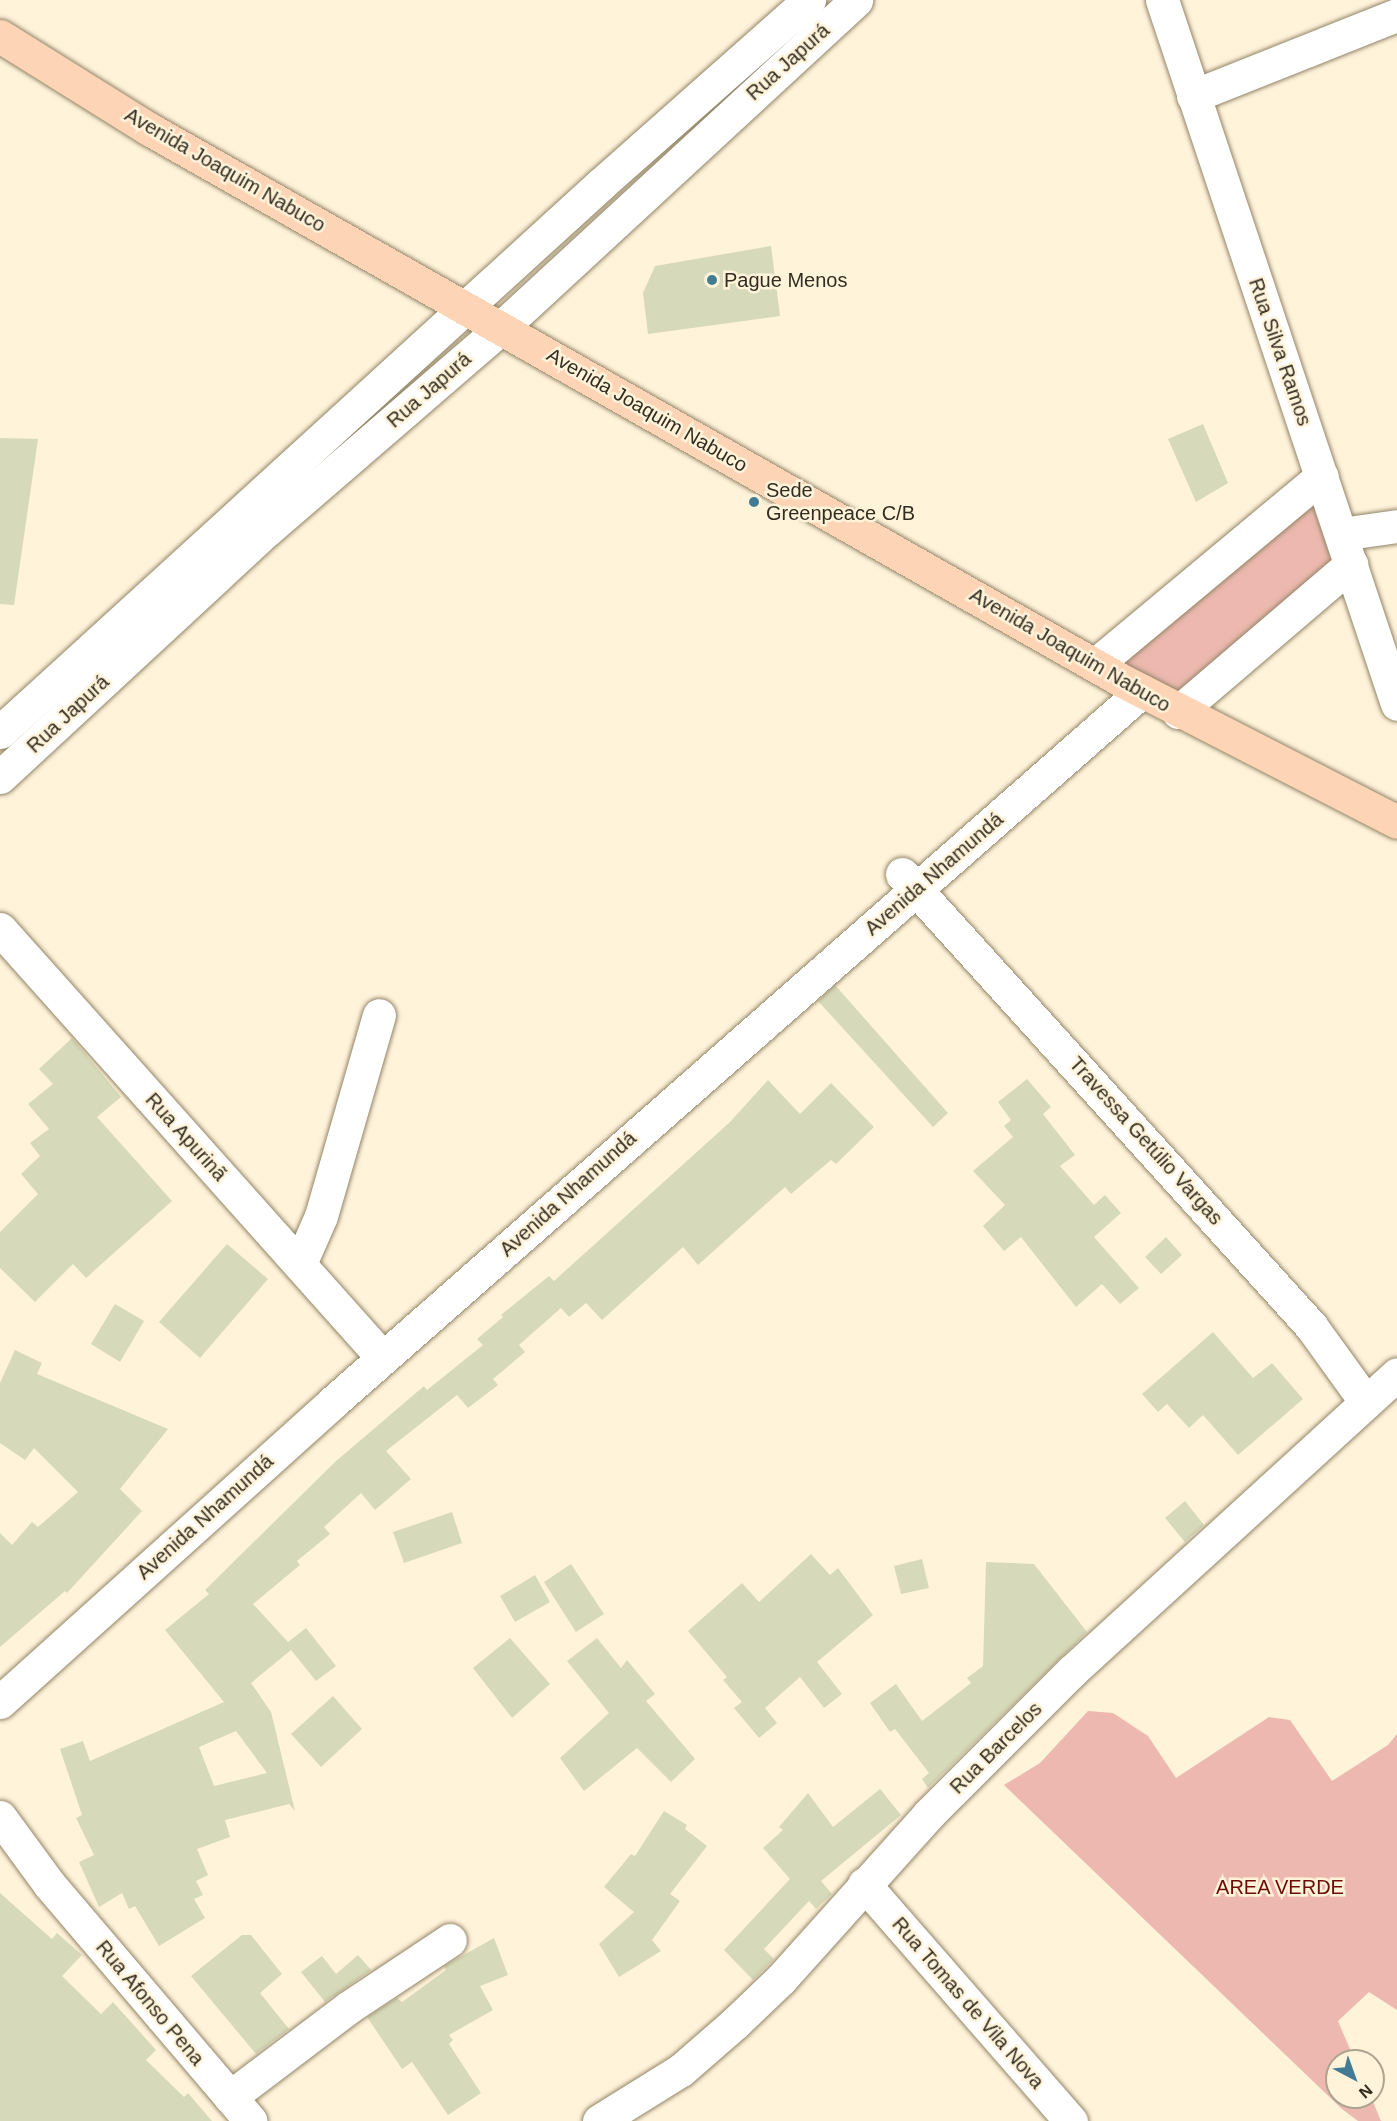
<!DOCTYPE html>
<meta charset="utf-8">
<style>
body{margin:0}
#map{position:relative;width:1397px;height:2121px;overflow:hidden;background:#fff3da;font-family:Arial,sans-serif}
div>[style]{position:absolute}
.green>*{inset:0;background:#ecb8af}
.building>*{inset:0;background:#d6daba}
.roads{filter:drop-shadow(0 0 2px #928568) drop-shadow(0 0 2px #928568)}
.minor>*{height:33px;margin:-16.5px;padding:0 16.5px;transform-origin:16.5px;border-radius:16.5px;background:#fff}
.major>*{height:33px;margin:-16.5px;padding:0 16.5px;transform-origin:16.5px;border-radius:16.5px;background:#fdd4b5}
.dots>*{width:16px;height:16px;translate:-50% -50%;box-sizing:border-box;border:3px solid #fff3da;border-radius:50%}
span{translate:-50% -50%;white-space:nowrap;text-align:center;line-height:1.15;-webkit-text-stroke:5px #fff3da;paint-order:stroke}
.street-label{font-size:20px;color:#332d21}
.poi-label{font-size:20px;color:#332d21}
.left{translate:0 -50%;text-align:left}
.park-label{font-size:20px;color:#6e0d07}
.north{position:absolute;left:1325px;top:2049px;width:60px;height:60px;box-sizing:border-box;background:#fff3da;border:2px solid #ada490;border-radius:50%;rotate:139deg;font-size:16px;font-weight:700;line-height:24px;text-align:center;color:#332d21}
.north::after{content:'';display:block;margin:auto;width:21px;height:27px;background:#417c94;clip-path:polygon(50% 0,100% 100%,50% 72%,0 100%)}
</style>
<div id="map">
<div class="green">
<div style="clip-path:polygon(1307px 488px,1333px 563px,1179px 701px,1111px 664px)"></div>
<div style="clip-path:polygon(1088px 1711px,1113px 1713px,1148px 1736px,1176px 1778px,1269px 1717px,1290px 1720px,1332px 1781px,1388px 1745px,1397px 1734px,1397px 2010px,1369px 1992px,1338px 2021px,1355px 2061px,1337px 2061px,1337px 2097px,1371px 2097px,1381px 2121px,1358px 2121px,1342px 2109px,1004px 1785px,1040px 1763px)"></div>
</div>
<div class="building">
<div style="clip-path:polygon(771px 246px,780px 316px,648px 334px,643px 293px,655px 266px)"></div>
<div style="clip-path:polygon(1203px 424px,1228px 483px,1196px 502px,1168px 439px)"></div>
<div style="clip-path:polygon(0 438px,38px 439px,14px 605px,0 604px)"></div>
<div style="clip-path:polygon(835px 985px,948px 1113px,933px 1127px,818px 1001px)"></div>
<div style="clip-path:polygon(72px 1038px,121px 1097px,97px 1117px,172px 1201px,86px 1278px,73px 1264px,35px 1302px,0 1268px,0 1232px,38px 1194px,21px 1174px,40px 1156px,30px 1143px,49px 1129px,28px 1104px,53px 1084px,39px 1069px)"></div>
<div style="clip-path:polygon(1027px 1079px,1051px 1107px,1043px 1114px,1075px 1155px,1060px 1166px,1094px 1205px,1105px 1195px,1121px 1213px,1094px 1237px,1139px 1288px,1120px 1304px,1102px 1284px,1076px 1307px,1021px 1237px,1004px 1251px,983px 1226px,1005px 1205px,973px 1171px,1013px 1137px,1004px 1126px,1011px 1120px,998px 1102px)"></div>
<div style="clip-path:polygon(evenodd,768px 1080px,800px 1114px,831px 1083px,874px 1127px,836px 1164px,831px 1160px,791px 1194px,785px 1187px,698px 1265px,683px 1247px,602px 1320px,586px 1303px,569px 1317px,561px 1308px,519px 1345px,525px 1352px,493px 1379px,498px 1385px,468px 1408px,457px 1395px,386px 1451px,411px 1479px,375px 1510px,361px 1493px,324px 1527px,330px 1534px,297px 1561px,300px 1565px,253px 1604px,288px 1642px,306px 1628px,336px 1666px,316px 1681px,291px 1650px,251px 1683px,271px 1712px,295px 1811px,289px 1804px,225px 1820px,230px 1837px,197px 1849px,208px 1875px,196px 1881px,203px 1895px,194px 1899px,205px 1918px,159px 1946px,135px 1906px,129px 1909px,122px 1893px,99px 1907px,79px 1862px,94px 1855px,76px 1818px,82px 1815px,60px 1749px,83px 1741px,90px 1761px,224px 1702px,165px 1630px,209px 1594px,205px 1590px,335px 1462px,424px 1386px,427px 1390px,483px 1345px,477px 1339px,503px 1317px,501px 1315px,549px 1276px,554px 1281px,730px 1122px,768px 1080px,236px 1731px,267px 1773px,214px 1786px,199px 1747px,236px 1731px)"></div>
<div style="clip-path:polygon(1166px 1237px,1182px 1255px,1161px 1274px,1145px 1257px)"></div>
<div style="clip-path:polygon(227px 1244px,268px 1279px,200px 1358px,159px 1322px)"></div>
<div style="clip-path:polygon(115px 1304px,144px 1321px,120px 1362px,91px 1344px)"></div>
<div style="clip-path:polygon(1213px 1332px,1253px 1378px,1272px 1363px,1303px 1399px,1238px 1455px,1203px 1415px,1189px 1428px,1167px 1404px,1158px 1412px,1142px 1394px)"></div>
<div style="clip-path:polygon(15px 1350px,42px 1363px,37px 1374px,168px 1429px,120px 1489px,142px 1511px,67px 1593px,65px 1591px,0 1647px,0 1533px,12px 1545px,32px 1522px,38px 1527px,78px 1492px,34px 1448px,25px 1460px,0 1443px,0 1383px)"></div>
<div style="clip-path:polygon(1185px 1501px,1204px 1525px,1185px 1542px,1165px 1518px)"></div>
<div style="clip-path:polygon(452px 1512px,462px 1543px,404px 1563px,393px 1532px)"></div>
<div style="clip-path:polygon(811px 1554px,830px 1575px,838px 1568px,873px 1615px,817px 1662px,842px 1694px,824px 1708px,800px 1677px,765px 1708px,777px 1723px,759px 1738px,734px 1708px,742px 1702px,723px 1680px,727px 1677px,688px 1631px,742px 1583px,759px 1602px)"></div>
<div style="clip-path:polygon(922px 1559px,929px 1588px,901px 1594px,894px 1566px)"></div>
<div style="clip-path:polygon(986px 1562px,1034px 1564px,1087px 1632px,928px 1788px,922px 1779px,929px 1773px,895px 1729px,890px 1732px,870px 1703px,896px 1684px,922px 1721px,971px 1683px,967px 1678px,983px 1666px)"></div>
<div style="clip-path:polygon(571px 1564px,604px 1614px,576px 1632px,544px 1582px)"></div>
<div style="clip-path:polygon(535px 1575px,550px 1602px,515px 1622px,500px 1596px)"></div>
<div style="clip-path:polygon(510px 1638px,550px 1684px,512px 1718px,473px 1668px)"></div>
<div style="clip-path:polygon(597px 1638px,621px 1668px,627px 1660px,655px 1694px,646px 1701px,695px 1759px,671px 1782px,637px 1748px,584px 1791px,560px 1758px,609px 1713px,567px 1661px)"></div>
<div style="clip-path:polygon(333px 1696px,362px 1729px,321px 1767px,291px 1734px)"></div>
<div style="clip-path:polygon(880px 1789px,901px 1815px,821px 1881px,832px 1894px,816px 1909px,809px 1901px,764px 1949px,774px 1959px,753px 1980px,724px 1950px,790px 1879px,763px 1848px,783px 1830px,779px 1827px,808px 1793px,833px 1827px)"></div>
<div style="clip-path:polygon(664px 1811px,687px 1825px,685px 1829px,707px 1846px,670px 1894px,680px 1901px,652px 1940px,661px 1951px,619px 1977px,599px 1944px,634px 1912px,604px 1887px,631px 1854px,635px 1856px)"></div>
<div style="clip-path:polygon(0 1893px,52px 1939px,57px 1933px,82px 1955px,62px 1976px,101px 2014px,113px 2002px,156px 2050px,146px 2060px,184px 2097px,188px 2093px,212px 2121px,0 2121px)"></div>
<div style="clip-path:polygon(242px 1935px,251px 1935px,282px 1974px,260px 1993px,289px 2029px,256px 2054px,191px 1976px)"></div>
<div style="clip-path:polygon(494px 1938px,508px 1975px,480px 1986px,493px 2010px,449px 2035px,453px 2040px,449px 2044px,481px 2093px,448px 2115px,412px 2062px,402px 2069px,367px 2017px,397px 1998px,402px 2002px,446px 1970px,444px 1966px)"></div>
<div style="clip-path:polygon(358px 1955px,371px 1970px,325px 2002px,301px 1972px,322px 1956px,336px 1974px)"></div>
</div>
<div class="roads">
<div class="minor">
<div style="left:1162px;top:0;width:742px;rotate:71.54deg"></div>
<div style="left:1193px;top:96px;width:219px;rotate:-21.7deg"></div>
<div style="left:1341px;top:534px;width:57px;rotate:-8.1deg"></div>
<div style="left:1095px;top:665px;width:295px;rotate:-39.8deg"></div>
<div style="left:1178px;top:712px;width:228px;rotate:-40.5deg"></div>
<div style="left:0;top:732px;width:813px;rotate:-42.36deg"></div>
<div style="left:601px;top:184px;width:278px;rotate:-41.5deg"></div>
<div style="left:0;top:777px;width:364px;rotate:-42.8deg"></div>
<div style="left:267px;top:530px;width:311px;rotate:-40.8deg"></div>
<div style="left:502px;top:327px;width:482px;rotate:-42.7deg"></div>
<div style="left:902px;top:874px;width:610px;rotate:47.86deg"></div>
<div style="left:1311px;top:1326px;width:92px;rotate:54.2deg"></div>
<div style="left:0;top:929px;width:575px;rotate:48.24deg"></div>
<div style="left:300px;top:1264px;width:52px;rotate:-66.4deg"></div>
<div style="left:321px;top:1216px;width:209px;rotate:-73.9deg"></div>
<div style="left:0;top:1702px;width:448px;rotate:-42deg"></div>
<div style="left:333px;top:1402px;width:1077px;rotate:-41.31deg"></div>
<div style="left:0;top:1817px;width:83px;rotate:53.8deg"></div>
<div style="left:49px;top:1884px;width:311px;rotate:49.6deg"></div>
<div style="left:864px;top:1884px;width:315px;rotate:48.9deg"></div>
<div style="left:230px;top:2097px;width:149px;rotate:-37.1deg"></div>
<div style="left:349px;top:2007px;width:121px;rotate:-33.6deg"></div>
<div style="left:599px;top:2121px;width:97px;rotate:-31.9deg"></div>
<div style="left:681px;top:2070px;width:72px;rotate:-41deg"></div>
<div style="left:735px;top:2023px;width:64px;rotate:-43.7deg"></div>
<div style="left:781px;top:1979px;width:222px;rotate:-48.1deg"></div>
<div style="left:929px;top:1814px;width:202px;rotate:-45deg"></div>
<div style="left:1072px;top:1671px;width:440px;rotate:-42.4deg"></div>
</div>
<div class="major">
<div style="left:0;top:36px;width:176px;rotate:32deg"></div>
<div style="left:149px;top:129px;width:1117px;rotate:29.55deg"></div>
<div style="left:1121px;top:680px;width:310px;rotate:27.2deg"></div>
</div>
</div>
<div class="dots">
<div style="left:712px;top:280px;background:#417c94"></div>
<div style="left:754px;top:502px;background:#417c94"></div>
</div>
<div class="street-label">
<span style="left:788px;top:62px;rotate:-42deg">Rua Japurá</span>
<span style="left:225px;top:170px;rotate:30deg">Avenida Joaquim Nabuco</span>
<span style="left:1280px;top:352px;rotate:71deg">Rua Silva Ramos</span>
<span style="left:429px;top:390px;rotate:-41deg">Rua Japurá</span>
<span style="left:647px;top:410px;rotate:30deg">Avenida Joaquim Nabuco</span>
<span style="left:1070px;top:650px;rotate:30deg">Avenida Joaquim Nabuco</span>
<span style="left:68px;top:714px;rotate:-43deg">Rua Japurá</span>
<span style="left:934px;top:874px;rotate:-41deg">Avenida Nhamundá</span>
<span style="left:186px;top:1137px;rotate:48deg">Rua Apurinã</span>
<span style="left:1146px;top:1141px;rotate:48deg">Travessa Getúlio Vargas</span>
<span style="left:568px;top:1194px;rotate:-42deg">Avenida Nhamundá</span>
<span style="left:205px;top:1517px;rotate:-42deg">Avenida Nhamundá</span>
<span style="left:996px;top:1748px;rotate:-45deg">Rua Barcelos</span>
<span style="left:150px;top:2003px;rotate:50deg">Rua Afonso Pena</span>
<span style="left:968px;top:2003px;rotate:49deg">Rua Tomas de Vila Nova</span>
</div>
<div class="poi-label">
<span class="left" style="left:724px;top:280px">Pague Menos</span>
<span class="left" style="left:766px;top:502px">Sede<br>Greenpeace C/B</span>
</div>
<div class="park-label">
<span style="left:1280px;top:1887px">AREA VERDE</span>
</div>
<div class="north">N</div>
</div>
